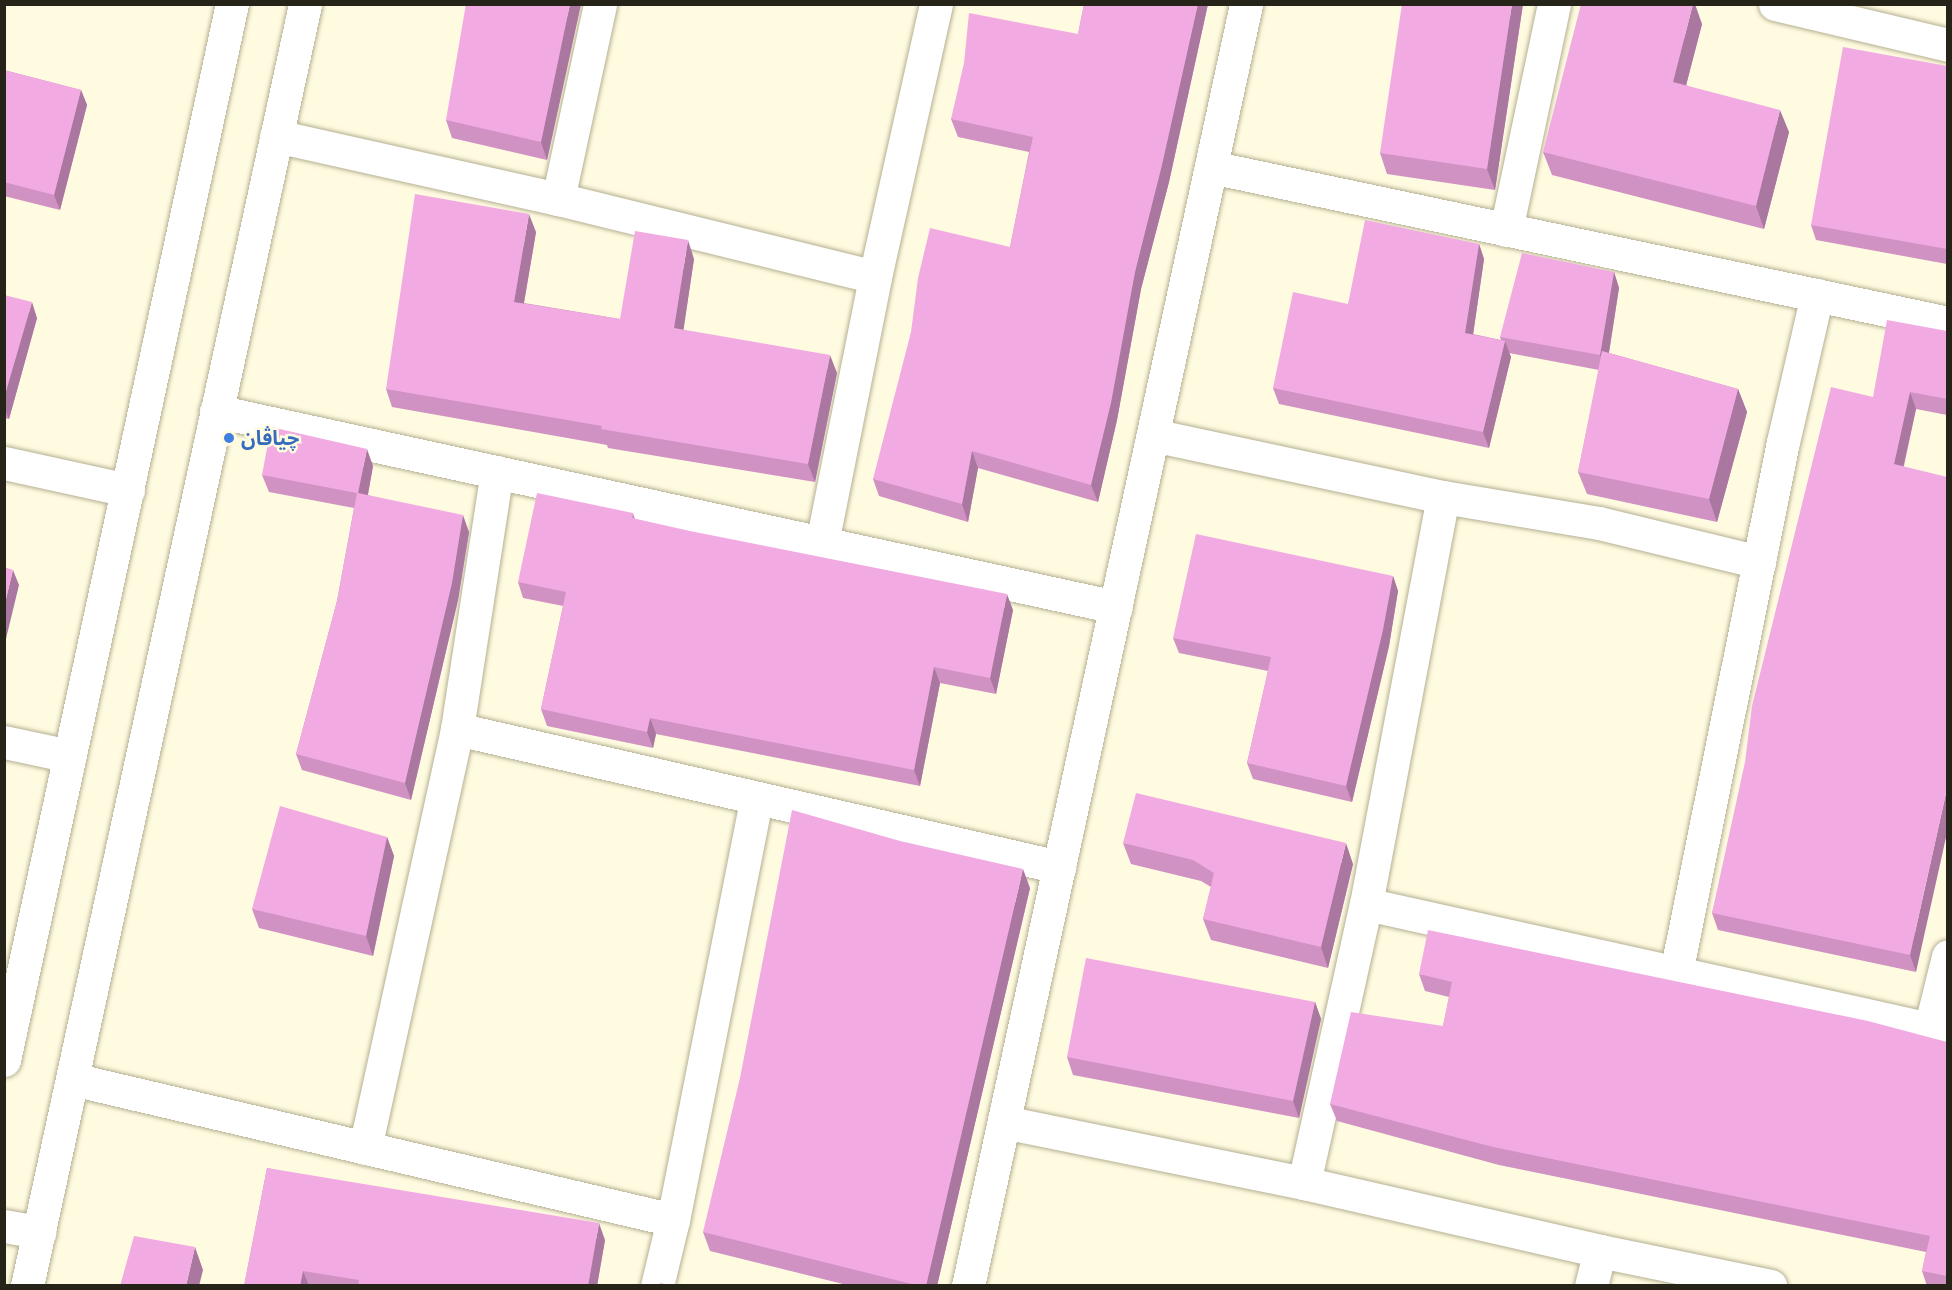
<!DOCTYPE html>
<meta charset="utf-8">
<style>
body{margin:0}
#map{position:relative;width:1952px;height:1290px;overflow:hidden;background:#fffbe1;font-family:Cabin,"Noto Sans Arabic",sans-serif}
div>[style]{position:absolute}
.roads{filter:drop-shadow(0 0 2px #b5b092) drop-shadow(0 0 2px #b5b092)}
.street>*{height:33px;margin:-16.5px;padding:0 16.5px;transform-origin:16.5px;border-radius:16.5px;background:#fff}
.secondary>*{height:33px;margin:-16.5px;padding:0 16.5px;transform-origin:16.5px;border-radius:16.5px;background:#fff}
.wall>*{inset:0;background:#d092c3}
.shaded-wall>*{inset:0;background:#a9779f}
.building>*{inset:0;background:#f2aae3}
.dots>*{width:16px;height:16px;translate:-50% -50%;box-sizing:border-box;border:3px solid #fffbe1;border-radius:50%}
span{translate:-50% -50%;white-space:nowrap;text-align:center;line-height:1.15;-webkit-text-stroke:5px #fffbe1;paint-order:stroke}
.shop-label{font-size:20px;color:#366cbe;font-weight:700}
.left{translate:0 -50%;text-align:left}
.frame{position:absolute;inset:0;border:6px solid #262419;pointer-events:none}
</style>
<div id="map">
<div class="roads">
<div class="street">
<div style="left:1775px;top:4px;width:178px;rotate:13.3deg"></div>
<div style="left:276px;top:136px;width:289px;rotate:12.6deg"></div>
<div style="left:558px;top:199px;width:326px;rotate:13.8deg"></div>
<div style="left:1211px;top:167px;width:753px;rotate:11.95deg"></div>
<div style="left:558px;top:199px;width:199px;rotate:-77.8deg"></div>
<div style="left:1506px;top:230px;width:231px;rotate:-78deg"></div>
<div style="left:216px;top:411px;width:921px;rotate:12.29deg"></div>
<div style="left:1153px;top:435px;width:297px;rotate:12.1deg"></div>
<div style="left:1443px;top:497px;width:158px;rotate:9.5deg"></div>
<div style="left:1599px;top:523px;width:165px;rotate:13.7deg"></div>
<div style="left:4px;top:463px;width:127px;rotate:12.3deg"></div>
<div style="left:822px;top:543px;width:271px;rotate:-78.7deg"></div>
<div style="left:875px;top:277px;width:280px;rotate:-77.4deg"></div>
<div style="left:457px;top:729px;width:618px;rotate:12.91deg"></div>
<div style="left:4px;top:742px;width:67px;rotate:12deg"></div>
<div style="left:1366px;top:904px;width:596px;rotate:12.5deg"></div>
<div style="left:1676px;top:973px;width:542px;rotate:-78.61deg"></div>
<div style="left:1783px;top:442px;width:151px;rotate:-77deg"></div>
<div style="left:1930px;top:1029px;width:75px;rotate:-76.1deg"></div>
<div style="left:72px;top:1079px;width:617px;rotate:13.2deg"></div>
<div style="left:1004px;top:1122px;width:306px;rotate:11.5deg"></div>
<div style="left:1304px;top:1183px;width:304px;rotate:12.9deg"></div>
<div style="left:1600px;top:1251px;width:174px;rotate:11.6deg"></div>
<div style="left:365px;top:1148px;width:429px;rotate:-77.6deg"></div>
<div style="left:457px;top:729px;width:260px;rotate:-81.2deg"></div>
<div style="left:1304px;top:1183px;width:286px;rotate:-77.5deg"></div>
<div style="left:1366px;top:904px;width:414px;rotate:-79.3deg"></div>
<div style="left:657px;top:1286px;width:68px;rotate:-76.4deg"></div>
<div style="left:673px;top:1220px;width:429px;rotate:-78.8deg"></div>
<div style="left:968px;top:1286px;width:1312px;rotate:-77.76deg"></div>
<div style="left:1591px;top:1286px;width:36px;rotate:-76deg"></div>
</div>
<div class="secondary">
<div style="left:4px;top:1060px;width:1080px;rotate:-77.82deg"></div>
<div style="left:4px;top:1226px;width:36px;rotate:10deg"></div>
<div style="left:27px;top:1286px;width:1312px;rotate:-77.76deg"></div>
</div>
</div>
<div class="wall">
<div style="clip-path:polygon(581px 4px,547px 160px,452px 138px,446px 120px)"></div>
<div style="clip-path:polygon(1084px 4px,1208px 4px,1169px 182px,1141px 289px,1117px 420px,1098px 502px,978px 468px,968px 522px,879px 496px,873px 479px,1010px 247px,1029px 152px,958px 137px,951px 119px,1078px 34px)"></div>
<div style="clip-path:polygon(1523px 4px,1495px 190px,1387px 174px,1380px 153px)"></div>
<div style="clip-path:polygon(1702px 24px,1686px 85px,1789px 132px,1764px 229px,1552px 175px,1543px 152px)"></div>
<div style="clip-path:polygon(1947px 66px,1947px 264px,1816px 240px,1811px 225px)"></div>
<div style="clip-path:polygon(4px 70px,81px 90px,87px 105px,60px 210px,4px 196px)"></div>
<div style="clip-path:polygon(536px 232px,524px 303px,620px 319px,694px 259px,683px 330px,837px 373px,815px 482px,608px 448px,607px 445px,392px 407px,386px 389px)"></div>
<div style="clip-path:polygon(1479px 244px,1484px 259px,1473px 334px,1501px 340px,1500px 337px,1614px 272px,1619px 288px,1609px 353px,1738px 389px,1747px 412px,1717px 522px,1587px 494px,1578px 472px,1599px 370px,1509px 353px,1511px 357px,1489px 448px,1279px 404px,1273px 388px,1348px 304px)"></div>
<div style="clip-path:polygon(4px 295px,37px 318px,9px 419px,4px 418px)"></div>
<div style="clip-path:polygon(1947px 331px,1947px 415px,1916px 409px,1904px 466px,1916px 972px,1718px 930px,1712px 913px,1873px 397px)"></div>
<div style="clip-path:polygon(373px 466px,368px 495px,469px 532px,458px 600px,411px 800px,302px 770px,296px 754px,337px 601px,354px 508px,269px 492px,262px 475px)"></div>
<div style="clip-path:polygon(633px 513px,635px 519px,1013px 610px,996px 694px,940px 683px,920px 786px,656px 734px,653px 748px,547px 726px,541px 709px,563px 606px,523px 598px,518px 582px)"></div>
<div style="clip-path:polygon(1393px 576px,1398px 591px,1389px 646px,1352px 802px,1253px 779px,1247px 763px,1268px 671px,1179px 653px,1173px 638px)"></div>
<div style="clip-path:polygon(387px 837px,394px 856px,373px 956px,259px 928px,252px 909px)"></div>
<div style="clip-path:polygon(1123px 843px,1353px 864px,1328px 968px,1211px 940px,1203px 919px,1211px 887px,1201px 881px,1131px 864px)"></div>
<div style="clip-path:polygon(1030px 888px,937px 1286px,851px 1286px,710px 1251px,703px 1232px)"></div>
<div style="clip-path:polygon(1419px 974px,1947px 1042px,1947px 1286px,1927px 1286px,1922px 1271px,1926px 1252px,1499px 1165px,1337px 1121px,1330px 1104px,1443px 1026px,1449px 997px,1425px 991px)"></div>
<div style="clip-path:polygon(1315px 1002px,1321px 1019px,1299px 1118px,1073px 1075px,1067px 1057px)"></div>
<div style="clip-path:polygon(267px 1168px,605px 1240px,597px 1286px,244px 1286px)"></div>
</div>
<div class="shaded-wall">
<div style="clip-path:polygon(570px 4px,581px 4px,547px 160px,541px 142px)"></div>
<div style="clip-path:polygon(1198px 4px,1208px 4px,1169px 182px,1141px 289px,1117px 420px,1098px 502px,1091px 485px,1135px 272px)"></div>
<div style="clip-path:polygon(1512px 4px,1523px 4px,1495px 190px,1487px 169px)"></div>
<div style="clip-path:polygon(1693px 4px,1695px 4px,1702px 24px,1681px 105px,1673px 82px)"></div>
<div style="clip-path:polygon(81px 90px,87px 105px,60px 210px,54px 195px)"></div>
<div style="clip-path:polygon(1780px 110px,1789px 132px,1764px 229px,1756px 206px)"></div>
<div style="clip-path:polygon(529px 214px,536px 232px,521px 320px,514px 302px)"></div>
<div style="clip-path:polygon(688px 240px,694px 259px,681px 347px,674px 328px)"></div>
<div style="clip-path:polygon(1479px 244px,1484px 259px,1471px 349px,1465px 333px)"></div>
<div style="clip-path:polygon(1614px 272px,1619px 288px,1606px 371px,1600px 355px)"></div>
<div style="clip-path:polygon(32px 302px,37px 318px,9px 419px,4px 408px,4px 398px)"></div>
<div style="clip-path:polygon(1505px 341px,1511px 357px,1489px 448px,1483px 432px)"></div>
<div style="clip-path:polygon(830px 355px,837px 373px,815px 482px,808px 464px)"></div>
<div style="clip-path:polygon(1738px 389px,1747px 412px,1717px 522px,1709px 499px)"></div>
<div style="clip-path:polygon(1910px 392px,1916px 409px,1900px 481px,1894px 464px)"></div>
<div style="clip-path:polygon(367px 449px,373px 466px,365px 510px,358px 493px)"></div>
<div style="clip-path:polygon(972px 451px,978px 468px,968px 522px,962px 504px)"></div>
<div style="clip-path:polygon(463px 515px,469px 532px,458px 600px,411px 800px,405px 783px)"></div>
<div style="clip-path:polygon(13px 570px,19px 585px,4px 647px,4px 607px)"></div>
<div style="clip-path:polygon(1393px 576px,1398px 591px,1389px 646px,1352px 802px,1346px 786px)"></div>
<div style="clip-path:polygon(1007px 594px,1013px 610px,996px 694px,990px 678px)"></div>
<div style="clip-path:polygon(934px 667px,940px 683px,920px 786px,914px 770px)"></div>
<div style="clip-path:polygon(650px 718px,656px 734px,653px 748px,647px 732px)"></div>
<div style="clip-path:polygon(1947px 789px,1947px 833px,1916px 972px,1910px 955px)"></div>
<div style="clip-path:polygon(387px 837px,394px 856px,373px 956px,366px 936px)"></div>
<div style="clip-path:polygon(1346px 843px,1353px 864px,1328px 968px,1321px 947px)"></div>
<div style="clip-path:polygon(1023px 869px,1030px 888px,937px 1286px,926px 1286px)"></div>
<div style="clip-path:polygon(1315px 1002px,1321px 1019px,1299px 1118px,1293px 1101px)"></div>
<div style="clip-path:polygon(599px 1223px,605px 1240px,597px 1286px,588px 1286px)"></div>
<div style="clip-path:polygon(195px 1247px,203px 1270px,199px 1286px,186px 1286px)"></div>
<div style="clip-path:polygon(303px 1271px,309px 1286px,300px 1286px)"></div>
</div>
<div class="building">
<div style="clip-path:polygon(466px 4px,570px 4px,541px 142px,446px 120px)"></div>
<div style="clip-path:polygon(1084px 4px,1198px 4px,1162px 165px,1135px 272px,1111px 403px,1091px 485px,972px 451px,962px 504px,873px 479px,911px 332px,918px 278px,930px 228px,1010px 247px,1023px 183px,1033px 137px,951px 119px,964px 63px,969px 13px,1078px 34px)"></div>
<div style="clip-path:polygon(1402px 4px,1512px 4px,1487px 169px,1380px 153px)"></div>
<div style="clip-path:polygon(1581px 4px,1693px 4px,1673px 82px,1780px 110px,1756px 206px,1543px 152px)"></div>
<div style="clip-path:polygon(1843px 47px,1947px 66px,1947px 249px,1811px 225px)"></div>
<div style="clip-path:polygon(4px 70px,81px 90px,54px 195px,4px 182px)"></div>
<div style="clip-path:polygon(415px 194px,529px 214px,514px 302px,620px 319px,635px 231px,688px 240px,674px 328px,830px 355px,808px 464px,601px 429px,602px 426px,386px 389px)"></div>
<div style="clip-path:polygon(1365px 220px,1479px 244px,1465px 333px,1505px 341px,1483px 432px,1273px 388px,1293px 292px,1348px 304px)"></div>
<div style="clip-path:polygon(1522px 253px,1614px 272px,1600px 355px,1500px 337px)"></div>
<div style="clip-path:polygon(4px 295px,32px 302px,4px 398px)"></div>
<div style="clip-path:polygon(1887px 320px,1947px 331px,1947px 399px,1910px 392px,1894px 464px,1947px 477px,1947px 789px,1910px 955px,1712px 913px,1745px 762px,1752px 706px,1831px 387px,1873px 397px)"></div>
<div style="clip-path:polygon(1602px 351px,1738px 389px,1709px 499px,1578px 472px)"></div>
<div style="clip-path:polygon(271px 427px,367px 449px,358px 493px,463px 515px,452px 583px,405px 783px,296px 754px,337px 601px,357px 493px,262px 475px)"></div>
<div style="clip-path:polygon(537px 493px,633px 513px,632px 518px,690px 531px,1007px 594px,990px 678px,934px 667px,914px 770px,650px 718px,647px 732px,541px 709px,566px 592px,518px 582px)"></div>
<div style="clip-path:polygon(1196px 534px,1393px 576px,1383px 630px,1346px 786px,1247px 763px,1271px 657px,1173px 638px)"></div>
<div style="clip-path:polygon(4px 567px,13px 570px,4px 607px)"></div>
<div style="clip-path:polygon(1136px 793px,1346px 843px,1321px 947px,1203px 919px,1214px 873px,1193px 860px,1123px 843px)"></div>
<div style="clip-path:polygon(280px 806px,387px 837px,366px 936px,252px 909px)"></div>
<div style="clip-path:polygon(792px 810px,900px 841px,1023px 869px,926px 1286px,920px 1286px,703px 1232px,740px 1078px)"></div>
<div style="clip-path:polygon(1428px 930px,1868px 1021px,1947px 1042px,1947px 1276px,1922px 1271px,1930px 1236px,1493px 1147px,1330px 1104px,1351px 1012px,1443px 1026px,1452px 982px,1419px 974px)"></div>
<div style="clip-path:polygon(1086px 958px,1315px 1002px,1293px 1101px,1067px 1057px)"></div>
<div style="clip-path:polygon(267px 1168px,599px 1223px,588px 1286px,358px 1286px,359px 1280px,303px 1271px,300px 1286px,244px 1286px)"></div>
<div style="clip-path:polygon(134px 1236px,195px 1247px,186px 1286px,120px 1286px)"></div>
<div style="clip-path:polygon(660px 1283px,673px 1286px,659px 1286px)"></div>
</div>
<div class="dots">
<div style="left:229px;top:438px;background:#3f7fe0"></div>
</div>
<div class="shop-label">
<span class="left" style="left:241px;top:438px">چياڤان</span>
</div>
<div class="frame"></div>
</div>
